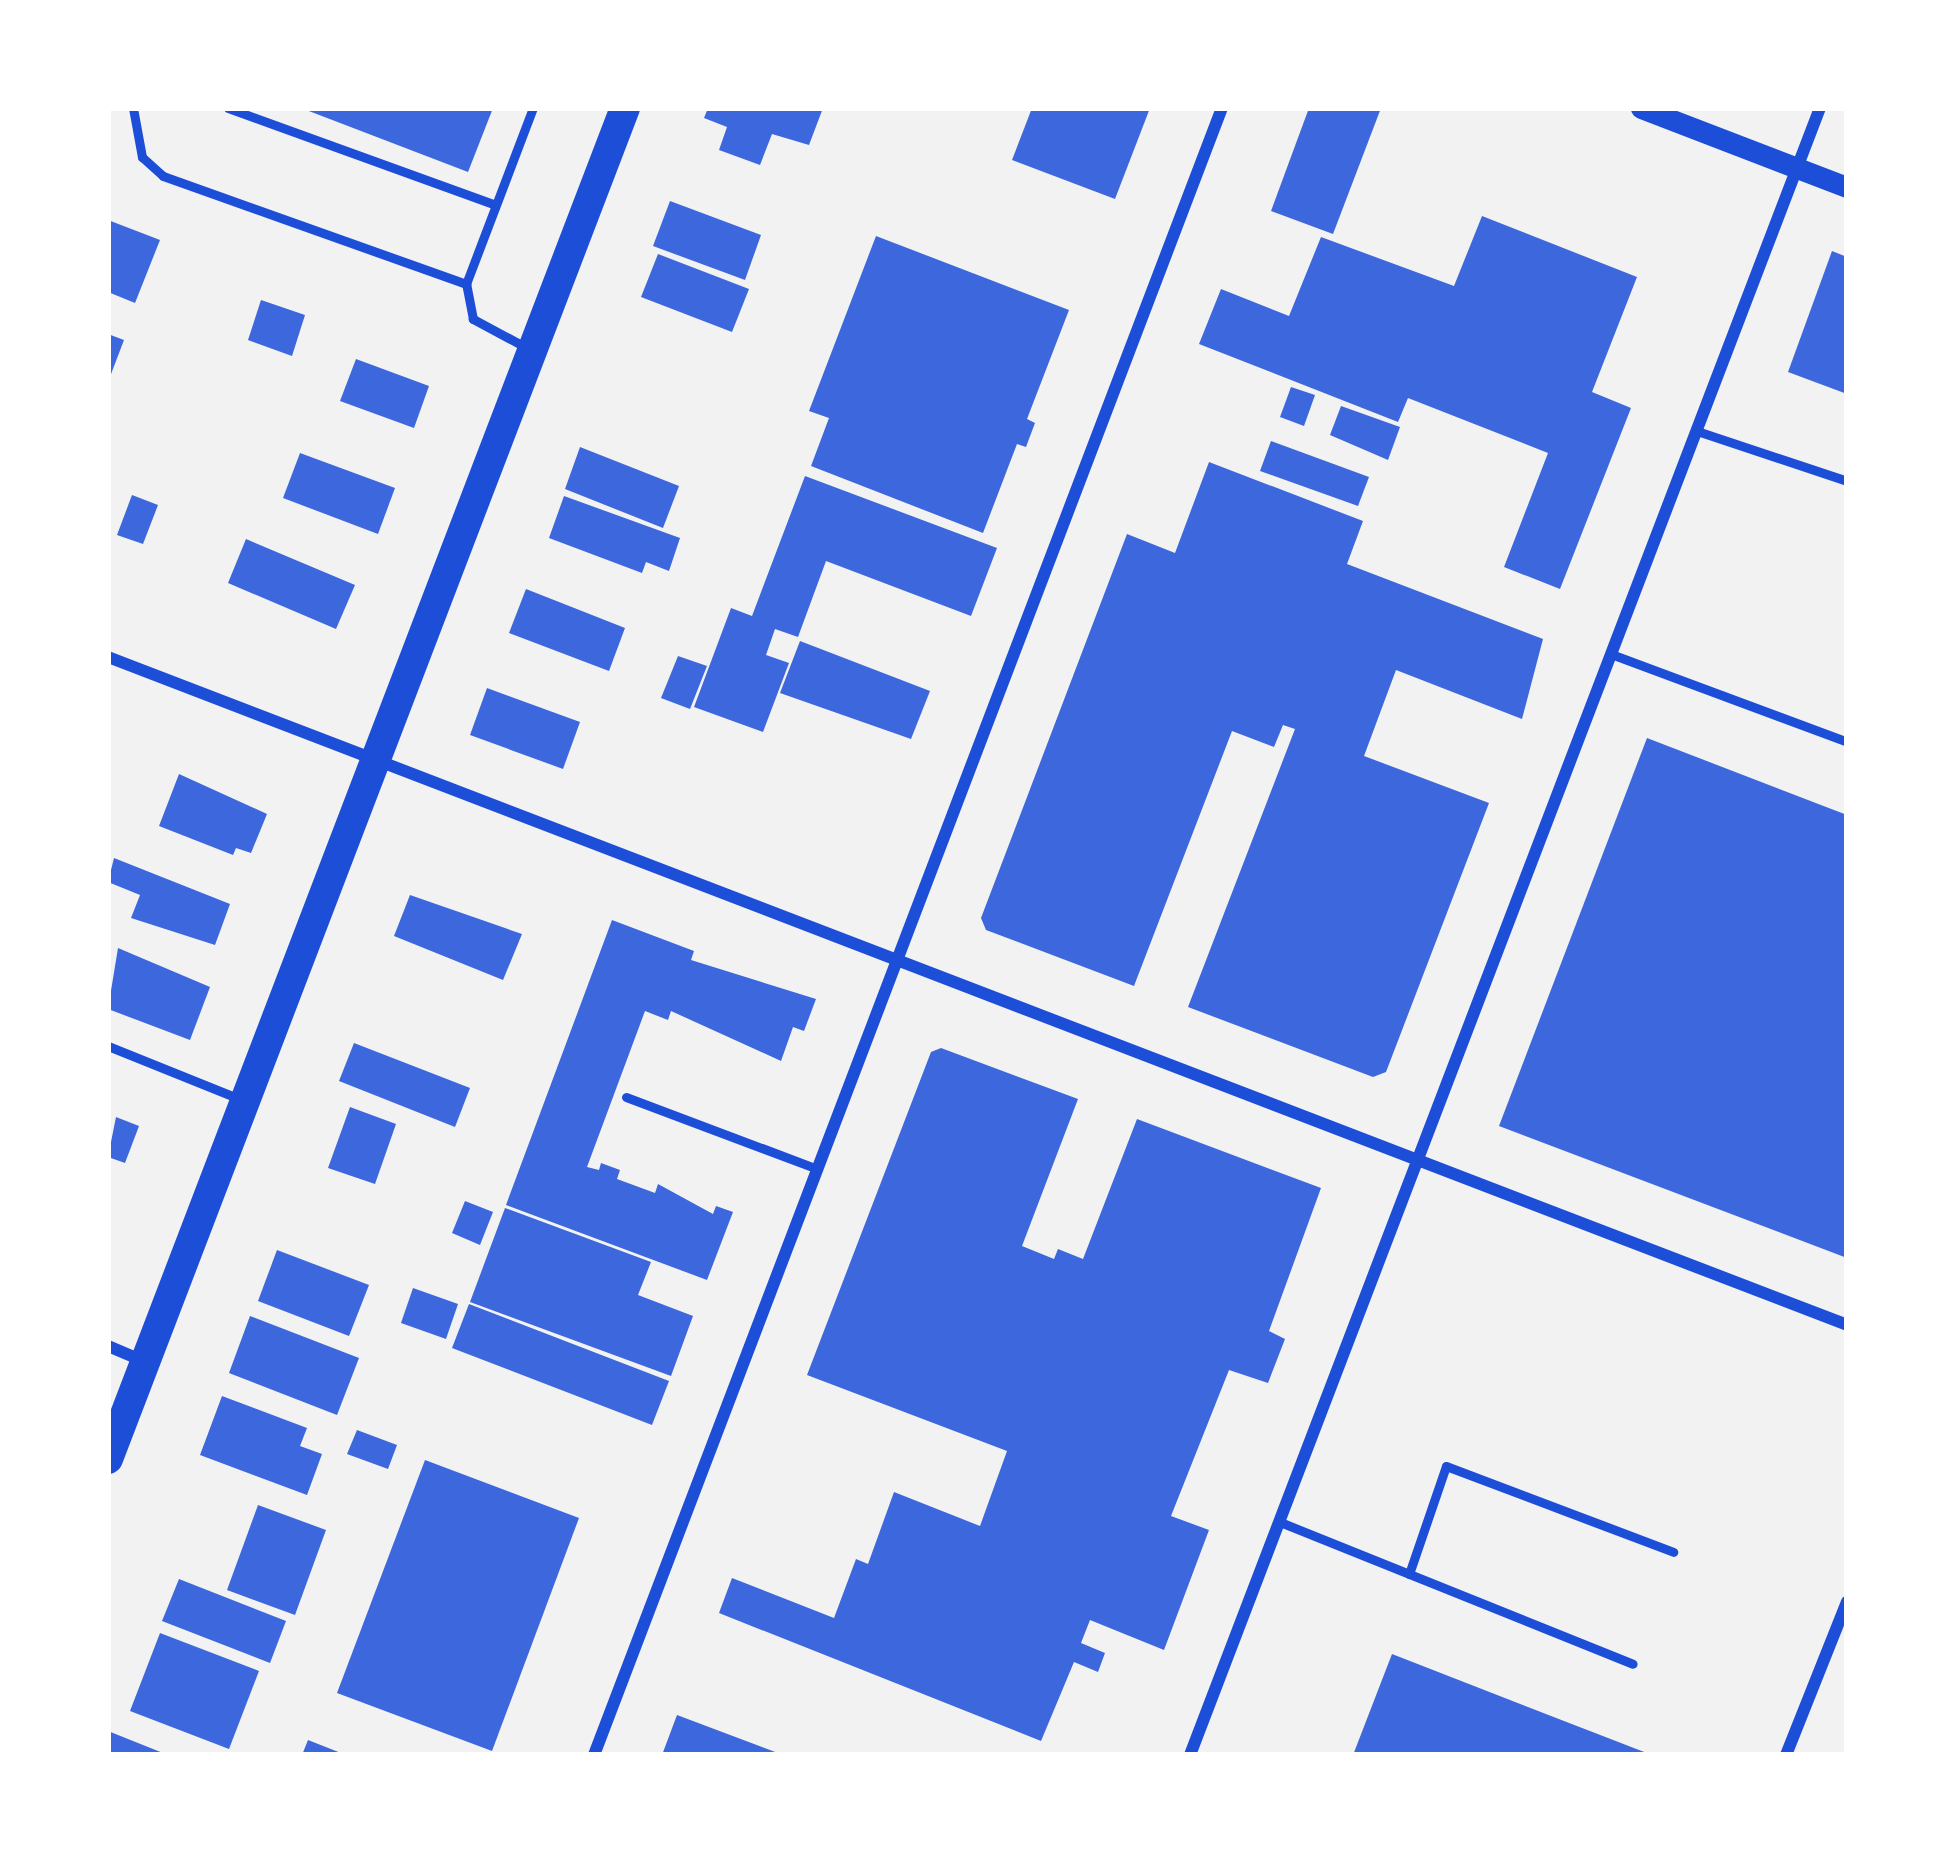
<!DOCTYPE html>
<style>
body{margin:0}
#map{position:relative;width:1955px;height:1863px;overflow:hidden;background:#f2f2f2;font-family:Poppins,sans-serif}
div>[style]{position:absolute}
.building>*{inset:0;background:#3d67dc}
.service>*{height:9px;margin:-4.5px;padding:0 4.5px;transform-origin:4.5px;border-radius:4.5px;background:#1d4ed8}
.minor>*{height:12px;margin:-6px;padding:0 6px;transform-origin:6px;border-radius:6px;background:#1d4ed8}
.tertiary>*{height:21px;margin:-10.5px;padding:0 10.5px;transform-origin:10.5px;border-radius:10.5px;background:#1d4ed8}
.primary>*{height:30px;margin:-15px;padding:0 15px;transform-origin:15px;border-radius:15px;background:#1d4ed8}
span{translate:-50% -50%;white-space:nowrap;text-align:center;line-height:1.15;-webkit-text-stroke:9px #fff;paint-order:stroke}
.frame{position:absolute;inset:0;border:111px solid #fff;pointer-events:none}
</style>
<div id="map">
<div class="building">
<div style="clip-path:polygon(301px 108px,493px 108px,468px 172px)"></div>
<div style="clip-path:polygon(708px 108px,823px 108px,809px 145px,772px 134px,760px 165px,719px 150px,727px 127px,704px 118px)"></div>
<div style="clip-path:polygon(1032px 108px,1150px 108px,1115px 199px,1012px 160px)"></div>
<div style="clip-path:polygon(1309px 108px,1381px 108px,1333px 234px,1271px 211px)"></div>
<div style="clip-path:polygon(670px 201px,761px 235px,745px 280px,653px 246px)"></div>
<div style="clip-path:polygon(1482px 216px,1637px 277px,1592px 392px,1631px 408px,1560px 589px,1504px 567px,1548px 453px,1408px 398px,1398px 422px,1199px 344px,1221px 289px,1289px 316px,1321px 237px,1454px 286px)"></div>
<div style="clip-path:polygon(108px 220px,160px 240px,135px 303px,108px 292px)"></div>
<div style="clip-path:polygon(876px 236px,1069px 310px,1027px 419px,1035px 423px,1026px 447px,1017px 444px,983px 533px,811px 466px,829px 418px,809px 411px)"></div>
<div style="clip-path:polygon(1832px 251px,1847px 257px,1847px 394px,1788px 372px)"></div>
<div style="clip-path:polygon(658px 254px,749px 289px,732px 332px,641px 297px)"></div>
<div style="clip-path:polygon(261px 300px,305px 315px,292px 356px,248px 340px)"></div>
<div style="clip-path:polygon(108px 334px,124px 340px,108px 382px)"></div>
<div style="clip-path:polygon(356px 359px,429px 386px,414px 428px,340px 401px)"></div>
<div style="clip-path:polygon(1291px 387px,1315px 395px,1304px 426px,1280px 417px)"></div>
<div style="clip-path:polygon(1341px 406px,1400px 427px,1388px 460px,1330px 435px)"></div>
<div style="clip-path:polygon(1271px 441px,1369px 477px,1358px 506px,1260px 471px)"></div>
<div style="clip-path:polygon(580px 447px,679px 486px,663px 528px,565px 489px)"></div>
<div style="clip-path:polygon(300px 453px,395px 488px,378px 534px,283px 498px)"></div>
<div style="clip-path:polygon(1209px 462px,1363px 521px,1347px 564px,1543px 639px,1522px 719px,1396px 670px,1364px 756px,1489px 803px,1386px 1072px,1373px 1077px,1188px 1007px,1295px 729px,1283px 725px,1274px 747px,1232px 731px,1134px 986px,986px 930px,981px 918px,1127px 534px,1175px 553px)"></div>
<div style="clip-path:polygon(805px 476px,997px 548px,971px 616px,826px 561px,798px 637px,775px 629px,766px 655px,789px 663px,763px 732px,694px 707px,731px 608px,752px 616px)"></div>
<div style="clip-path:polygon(132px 495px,158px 505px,143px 544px,117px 535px)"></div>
<div style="clip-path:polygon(564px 496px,680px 538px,669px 571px,646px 562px,642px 573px,549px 538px)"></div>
<div style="clip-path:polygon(246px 539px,355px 585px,336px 629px,228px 583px)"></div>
<div style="clip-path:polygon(526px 589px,625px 628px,609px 671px,509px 633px)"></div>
<div style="clip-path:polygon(800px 641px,930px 691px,911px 739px,780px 693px)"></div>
<div style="clip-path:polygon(678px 656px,707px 666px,690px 709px,661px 698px)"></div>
<div style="clip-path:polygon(487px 688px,580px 722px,563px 769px,470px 735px)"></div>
<div style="clip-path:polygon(1647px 738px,1847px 815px,1847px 1258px,1499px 1126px)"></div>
<div style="clip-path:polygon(179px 774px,267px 814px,251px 853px,236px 848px,233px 855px,159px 826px)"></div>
<div style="clip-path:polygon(114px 858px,230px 904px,215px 945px,131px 918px,140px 895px,108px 882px)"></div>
<div style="clip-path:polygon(410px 895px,522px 934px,503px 980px,394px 936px)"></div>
<div style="clip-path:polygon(612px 920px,694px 951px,691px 960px,816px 999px,804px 1031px,793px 1027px,781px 1061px,671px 1011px,668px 1020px,645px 1011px,587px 1167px,599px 1170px,601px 1163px,620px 1170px,617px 1179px,655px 1193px,658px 1184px,713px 1214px,716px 1206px,733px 1212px,707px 1280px,506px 1205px)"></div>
<div style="clip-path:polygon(118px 948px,210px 987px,190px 1040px,108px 1009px)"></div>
<div style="clip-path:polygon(354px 1043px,470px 1088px,455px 1127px,339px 1081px)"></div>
<div style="clip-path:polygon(941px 1048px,1078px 1099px,1022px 1246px,1054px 1259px,1058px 1249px,1083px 1259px,1137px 1119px,1321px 1188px,1269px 1331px,1285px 1339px,1268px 1383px,1229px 1370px,1171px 1516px,1209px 1530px,1164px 1650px,1090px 1620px,1081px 1643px,1105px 1653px,1098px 1672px,1074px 1662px,1041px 1741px,719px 1613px,732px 1578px,834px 1618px,856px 1559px,868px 1564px,894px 1492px,980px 1526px,1007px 1451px,807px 1375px,931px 1052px)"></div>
<div style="clip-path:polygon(350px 1107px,396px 1124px,375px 1184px,328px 1168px)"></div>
<div style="clip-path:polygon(116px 1117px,139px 1126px,125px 1163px,108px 1157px)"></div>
<div style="clip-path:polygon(465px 1201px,493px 1212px,480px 1245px,452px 1233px)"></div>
<div style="clip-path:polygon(505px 1208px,651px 1262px,638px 1295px,693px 1316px,671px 1376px,470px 1302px)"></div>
<div style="clip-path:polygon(277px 1250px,369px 1285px,349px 1336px,258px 1301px)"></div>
<div style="clip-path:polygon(413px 1288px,458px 1304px,446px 1339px,401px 1323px)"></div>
<div style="clip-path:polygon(469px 1304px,669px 1381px,652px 1425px,452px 1348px)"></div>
<div style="clip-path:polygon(250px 1316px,359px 1358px,337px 1415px,229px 1373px)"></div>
<div style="clip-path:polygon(222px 1396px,307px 1428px,300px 1446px,322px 1454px,307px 1495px,200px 1455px)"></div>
<div style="clip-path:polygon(357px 1430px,397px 1445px,388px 1469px,347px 1454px)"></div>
<div style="clip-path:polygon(425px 1460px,579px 1518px,492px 1751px,337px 1693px)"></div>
<div style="clip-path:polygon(258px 1505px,326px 1530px,295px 1615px,227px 1590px)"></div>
<div style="clip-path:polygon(179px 1579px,286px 1621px,270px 1663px,162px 1621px)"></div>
<div style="clip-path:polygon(160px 1633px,259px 1671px,229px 1749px,130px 1711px)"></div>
<div style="clip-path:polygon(1392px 1654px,1564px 1721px,1652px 1755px,1353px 1755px)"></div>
<div style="clip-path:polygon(677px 1715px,783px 1755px,662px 1755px)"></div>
<div style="clip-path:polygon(108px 1731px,168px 1755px,108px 1755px)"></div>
<div style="clip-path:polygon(308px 1740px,346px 1755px,302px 1755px)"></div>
</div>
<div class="service">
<div style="left:133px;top:108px;width:50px;rotate:79.6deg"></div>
<div style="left:142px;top:157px;width:28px;rotate:42deg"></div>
<div style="left:163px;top:176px;width:322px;rotate:19.6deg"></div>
<div style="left:228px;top:108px;width:282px;rotate:19.9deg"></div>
<div style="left:529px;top:349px;width:64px;rotate:-151.8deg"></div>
<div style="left:473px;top:319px;width:36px;rotate:-101deg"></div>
<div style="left:466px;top:284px;width:188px;rotate:-69.2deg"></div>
<div style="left:1697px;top:431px;width:158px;rotate:18.4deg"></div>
<div style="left:1611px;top:654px;width:252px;rotate:20.4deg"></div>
<div style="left:108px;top:1046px;width:144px;rotate:21.9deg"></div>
<div style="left:626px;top:1097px;width:205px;rotate:20.6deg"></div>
<div style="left:1280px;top:1522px;width:380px;rotate:21.9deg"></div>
<div style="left:1409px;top:1574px;width:114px;rotate:-71.1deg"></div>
<div style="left:1446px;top:1466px;width:243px;rotate:20.7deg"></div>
</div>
<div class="minor">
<div style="left:108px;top:657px;width:1863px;rotate:21.01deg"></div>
<div style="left:108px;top:1346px;width:39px;rotate:23deg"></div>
<div style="left:594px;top:1755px;width:1763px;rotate:-69.13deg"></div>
<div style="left:1190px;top:1755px;width:1763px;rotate:-69.07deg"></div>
<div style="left:1786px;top:1755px;width:165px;rotate:-68.3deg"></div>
</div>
<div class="tertiary">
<div style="left:1641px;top:108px;width:221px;rotate:21deg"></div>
</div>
<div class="primary">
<div style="left:108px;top:1459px;width:1447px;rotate:-69.06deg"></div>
</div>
<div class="frame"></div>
</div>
